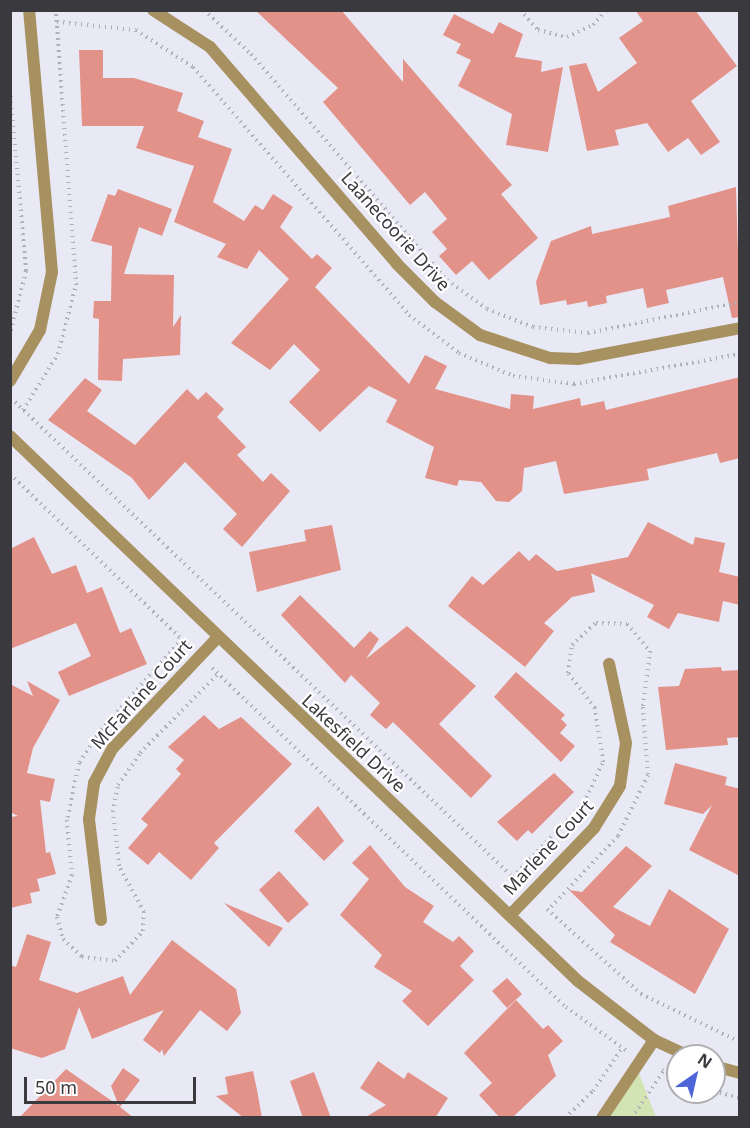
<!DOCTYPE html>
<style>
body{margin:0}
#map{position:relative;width:750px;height:1128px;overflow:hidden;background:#e8e9f5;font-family:"Noto Sans",sans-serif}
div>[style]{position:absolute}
.green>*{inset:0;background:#d2e4b3}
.building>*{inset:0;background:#e29288}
.path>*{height:4px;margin-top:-2px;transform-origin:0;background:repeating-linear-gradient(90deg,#afb0ba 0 1.5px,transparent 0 6px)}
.street>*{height:12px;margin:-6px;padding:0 6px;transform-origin:6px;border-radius:6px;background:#a89160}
span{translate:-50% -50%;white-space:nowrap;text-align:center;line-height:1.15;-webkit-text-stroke:4.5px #fff;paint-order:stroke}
.street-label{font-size:18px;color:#39393e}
.frame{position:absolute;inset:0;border:12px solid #39393e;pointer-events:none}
.north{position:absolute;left:666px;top:1044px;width:60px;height:60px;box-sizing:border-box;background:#fff;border:2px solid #b0b0b2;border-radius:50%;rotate:34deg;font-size:16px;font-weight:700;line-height:24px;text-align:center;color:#39393e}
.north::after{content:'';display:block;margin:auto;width:21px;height:27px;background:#4e64d9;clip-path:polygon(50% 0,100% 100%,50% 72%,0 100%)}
.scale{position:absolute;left:24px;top:1077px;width:172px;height:27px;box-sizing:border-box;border:3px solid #39393e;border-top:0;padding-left:8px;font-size:18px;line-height:21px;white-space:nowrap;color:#39393e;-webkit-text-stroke:4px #fff;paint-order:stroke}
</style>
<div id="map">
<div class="green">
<div style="clip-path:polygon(637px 1068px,656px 1117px,602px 1118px)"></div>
</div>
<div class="building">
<div style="clip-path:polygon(255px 10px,341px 10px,403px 82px,403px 59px,512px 185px,501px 194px,538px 238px,489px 280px,472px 261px,456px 275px,439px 256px,447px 249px,432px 232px,447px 219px,425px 192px,410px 205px,323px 102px,338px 88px)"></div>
<div style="clip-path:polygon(635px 10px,695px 10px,737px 66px,691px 101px,720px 142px,701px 155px,688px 138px,668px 152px,647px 123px,615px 130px,619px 145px,587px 151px,569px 66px,586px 63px,598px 92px,637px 63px,619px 38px,643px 21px)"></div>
<div style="clip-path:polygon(454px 14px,493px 34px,499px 22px,523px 34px,515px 57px,542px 61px,541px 72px,563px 67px,548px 152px,506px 145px,512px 114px,458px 86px,471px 60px,456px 53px,461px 44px,443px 35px)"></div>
<div style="clip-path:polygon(79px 50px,103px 50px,103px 78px,134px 78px,183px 93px,177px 111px,204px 121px,198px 137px,232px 149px,213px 202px,244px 221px,255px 205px,263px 210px,273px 194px,293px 207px,280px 227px,312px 259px,317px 254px,332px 268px,315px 287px,409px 384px,425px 355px,447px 366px,435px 389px,510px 409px,511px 394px,534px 396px,533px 409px,580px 398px,581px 406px,604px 401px,606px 410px,740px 377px,740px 458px,720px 463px,717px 453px,647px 469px,649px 480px,564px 494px,556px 461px,524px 468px,522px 491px,509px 502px,496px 501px,481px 482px,459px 480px,457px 486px,425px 478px,434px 447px,386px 422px,397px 400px,369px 386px,320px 432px,289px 402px,320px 370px,294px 344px,270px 370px,231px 343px,289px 279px,259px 250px,247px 269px,217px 257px,226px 244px,174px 222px,194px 166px,136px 148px,144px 126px,82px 126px)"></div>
<div style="clip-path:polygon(736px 187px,740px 317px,732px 318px,723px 277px,666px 290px,669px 303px,647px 308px,643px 288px,606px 296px,607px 303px,588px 307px,587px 301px,567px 305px,566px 300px,540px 305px,536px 282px,551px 241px,591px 226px,592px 234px,670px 217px,668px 206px)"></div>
<div style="clip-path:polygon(118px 189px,172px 209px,162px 236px,139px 227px,124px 274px,174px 275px,173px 327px,181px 315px,180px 355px,123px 359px,122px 381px,98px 380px,99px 319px,93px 318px,94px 301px,111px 301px,112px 246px,91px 241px,108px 194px,115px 196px)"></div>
<div style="clip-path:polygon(85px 378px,102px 390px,87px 411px,135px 445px,187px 389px,198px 400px,206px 392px,224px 409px,217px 417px,246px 447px,237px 455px,263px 482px,271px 473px,290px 491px,242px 547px,223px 529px,237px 514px,185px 462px,149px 500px,132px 478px,48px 420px)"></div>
<div style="clip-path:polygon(648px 522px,693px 545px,695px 537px,725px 543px,719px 572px,740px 577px,740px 605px,723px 601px,719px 622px,678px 613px,669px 629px,647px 617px,654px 605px,591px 573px,595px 592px,572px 597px,544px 623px,554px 631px,525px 667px,448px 606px,472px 576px,483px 585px,519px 551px,529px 561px,536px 554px,557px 571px,628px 557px)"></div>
<div style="clip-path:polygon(332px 525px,341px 570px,257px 592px,249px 552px,306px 541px,304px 530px)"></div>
<div style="clip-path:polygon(34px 537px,52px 574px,76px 565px,87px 593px,102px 587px,120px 633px,131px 628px,147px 664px,69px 696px,58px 672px,91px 656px,76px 623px,10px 649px,10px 549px)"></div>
<div style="clip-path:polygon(300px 595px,354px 648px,370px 631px,379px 639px,366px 659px,407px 626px,476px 686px,439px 724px,492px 776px,471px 798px,393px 722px,386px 729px,370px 715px,380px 703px,351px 675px,345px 683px,281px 615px)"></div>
<div style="clip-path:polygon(721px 667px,722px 671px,740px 670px,740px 737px,727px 738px,728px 745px,666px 750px,658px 687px,679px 686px,685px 669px)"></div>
<div style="clip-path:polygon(516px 672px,565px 715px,561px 719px,567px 725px,560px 733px,575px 746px,561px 762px,494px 697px)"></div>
<div style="clip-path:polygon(27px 681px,60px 700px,33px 748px,27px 773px,55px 779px,50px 802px,40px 800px,46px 853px,50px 852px,56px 874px,37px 879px,40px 891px,30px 893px,32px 903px,10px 908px,10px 817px,18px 816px,10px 812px,10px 684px,33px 696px)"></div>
<div style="clip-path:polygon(204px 715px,219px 729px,241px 717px,292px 764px,214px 843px,219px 848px,191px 880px,159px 852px,148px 865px,128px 848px,148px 825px,141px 819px,181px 774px,176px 769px,184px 760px,168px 747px)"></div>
<div style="clip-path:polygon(675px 763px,727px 777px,725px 785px,740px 789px,740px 876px,689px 850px,712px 805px,703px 814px,664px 804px)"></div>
<div style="clip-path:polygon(554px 773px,574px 792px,532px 834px,528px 830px,517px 841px,497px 822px)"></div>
<div style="clip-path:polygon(318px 806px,344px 841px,324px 861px,294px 831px)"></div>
<div style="clip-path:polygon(370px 845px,405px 887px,434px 906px,423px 922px,453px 942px,459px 936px,474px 951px,460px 966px,474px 980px,428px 1026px,402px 1001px,412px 991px,374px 967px,382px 955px,340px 915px,369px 879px,352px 863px)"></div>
<div style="clip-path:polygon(626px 846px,652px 866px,613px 907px,650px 926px,669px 889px,729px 929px,695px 994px,610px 942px,615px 935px,569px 890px,582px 892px)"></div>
<div style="clip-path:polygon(279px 871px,309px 904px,288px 923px,259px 890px)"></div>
<div style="clip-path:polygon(224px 903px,283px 928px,269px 947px)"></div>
<div style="clip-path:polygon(27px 934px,51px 942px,39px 980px,77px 993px,123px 976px,130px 995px,172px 940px,236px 989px,241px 1013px,227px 1031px,200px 1010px,164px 1056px,162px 1049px,160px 1053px,143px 1040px,164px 1010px,92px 1039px,79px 1007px,65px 1049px,42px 1058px,10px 1048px,10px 965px,16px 967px)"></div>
<div style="clip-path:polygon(507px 978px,522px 994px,507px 1008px,492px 991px)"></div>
<div style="clip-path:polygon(516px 1000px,543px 1029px,548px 1025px,563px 1041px,548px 1055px,556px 1076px,512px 1118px,500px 1118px,479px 1095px,492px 1083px,464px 1053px)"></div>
<div style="clip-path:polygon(378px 1061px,404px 1079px,408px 1072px,448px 1098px,435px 1118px,364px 1118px,386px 1105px,360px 1088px)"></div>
<div style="clip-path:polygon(123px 1068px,140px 1080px,120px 1107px,134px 1118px,19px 1118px,66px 1069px,119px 1106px,111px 1086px)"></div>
<div style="clip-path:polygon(253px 1071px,257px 1090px,262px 1118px,244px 1118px,216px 1096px,228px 1094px,225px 1077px)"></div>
<div style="clip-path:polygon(314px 1072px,331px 1118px,303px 1118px,290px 1081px)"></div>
</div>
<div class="path">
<div style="left:204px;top:10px;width:64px;rotate:43.1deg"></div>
<div style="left:251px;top:54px;width:299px;rotate:49.1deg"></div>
<div style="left:447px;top:280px;width:49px;rotate:35.9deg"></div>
<div style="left:487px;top:309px;width:49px;rotate:21.4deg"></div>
<div style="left:533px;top:327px;width:55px;rotate:6.2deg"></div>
<div style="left:588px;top:333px;width:155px;rotate:-11.5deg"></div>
<div style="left:520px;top:10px;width:27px;rotate:48deg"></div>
<div style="left:538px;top:30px;width:30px;rotate:14deg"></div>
<div style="left:567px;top:37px;width:29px;rotate:-25deg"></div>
<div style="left:593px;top:25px;width:20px;rotate:-49deg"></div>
<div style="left:57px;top:22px;width:79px;rotate:5.8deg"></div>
<div style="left:136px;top:30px;width:68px;rotate:33deg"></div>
<div style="left:193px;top:67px;width:329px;rotate:48.9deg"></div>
<div style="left:409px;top:315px;width:63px;rotate:37.2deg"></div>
<div style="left:459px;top:353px;width:59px;rotate:23.1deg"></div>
<div style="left:513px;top:376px;width:62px;rotate:7.5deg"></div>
<div style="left:574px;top:384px;width:169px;rotate:-10.2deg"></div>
<div style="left:10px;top:90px;width:182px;rotate:84.9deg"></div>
<div style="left:26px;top:271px;width:65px;rotate:104.3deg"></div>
<div style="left:15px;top:402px;width:697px;rotate:43.66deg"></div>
<div style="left:23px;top:410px;width:66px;rotate:-58deg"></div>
<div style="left:58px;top:354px;width:71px;rotate:-75.4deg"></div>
<div style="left:76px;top:285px;width:273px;rotate:-94.2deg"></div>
<div style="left:10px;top:474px;width:247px;rotate:43.9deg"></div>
<div style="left:182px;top:639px;width:123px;rotate:131.7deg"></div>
<div style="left:100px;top:731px;width:38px;rotate:123deg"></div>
<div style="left:79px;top:763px;width:58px;rotate:101.9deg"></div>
<div style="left:67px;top:820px;width:55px;rotate:84.8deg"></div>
<div style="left:72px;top:875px;width:45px;rotate:109.7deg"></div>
<div style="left:57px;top:917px;width:23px;rotate:75deg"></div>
<div style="left:63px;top:939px;width:26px;rotate:43deg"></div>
<div style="left:82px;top:957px;width:33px;rotate:7deg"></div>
<div style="left:115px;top:961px;width:41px;rotate:-47deg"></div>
<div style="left:143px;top:931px;width:19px;rotate:-87deg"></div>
<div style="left:144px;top:912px;width:52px;rotate:-118.5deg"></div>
<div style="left:119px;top:866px;width:54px;rotate:-96.3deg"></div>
<div style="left:113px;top:812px;width:27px;rotate:-80deg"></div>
<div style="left:118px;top:785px;width:39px;rotate:-55deg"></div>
<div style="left:140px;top:753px;width:111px;rotate:-45.4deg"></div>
<div style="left:212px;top:668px;width:490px;rotate:43.8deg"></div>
<div style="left:566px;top:1007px;width:75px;rotate:35.8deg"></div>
<div style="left:513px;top:877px;width:103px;rotate:-46.2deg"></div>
<div style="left:584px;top:803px;width:45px;rotate:-65.1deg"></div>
<div style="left:603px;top:762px;width:55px;rotate:-98.4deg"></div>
<div style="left:595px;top:708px;width:44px;rotate:-127.6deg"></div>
<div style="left:568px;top:673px;width:28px;rotate:-82deg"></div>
<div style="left:572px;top:645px;width:33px;rotate:-43deg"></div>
<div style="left:596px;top:623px;width:31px;rotate:2deg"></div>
<div style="left:627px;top:624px;width:35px;rotate:50deg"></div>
<div style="left:650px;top:651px;width:56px;rotate:97.1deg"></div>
<div style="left:643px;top:707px;width:68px;rotate:85.8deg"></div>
<div style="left:648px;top:775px;width:68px;rotate:116.2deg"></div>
<div style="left:618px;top:836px;width:102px;rotate:133.4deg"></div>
<div style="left:547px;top:909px;width:127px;rotate:42.1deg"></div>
<div style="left:641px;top:994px;width:110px;rotate:25.9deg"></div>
<div style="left:662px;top:1070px;width:17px;rotate:24deg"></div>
<div style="left:714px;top:1091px;width:27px;rotate:15deg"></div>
<div style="left:565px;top:1118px;width:39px;rotate:-44deg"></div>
<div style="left:593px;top:1091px;width:52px;rotate:-56deg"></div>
<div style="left:632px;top:1118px;width:58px;rotate:-56.3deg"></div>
</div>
<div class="street">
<div style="left:153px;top:10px;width:68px;rotate:33deg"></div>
<div style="left:210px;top:47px;width:286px;rotate:49.2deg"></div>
<div style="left:397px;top:264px;width:54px;rotate:45deg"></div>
<div style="left:435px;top:302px;width:56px;rotate:36.3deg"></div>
<div style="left:480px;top:335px;width:74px;rotate:18.2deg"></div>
<div style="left:550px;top:358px;width:28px;rotate:2deg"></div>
<div style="left:578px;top:359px;width:165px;rotate:-10.8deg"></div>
<div style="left:10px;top:381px;width:59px;rotate:-59.5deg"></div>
<div style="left:40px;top:330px;width:59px;rotate:-78.3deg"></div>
<div style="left:52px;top:272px;width:263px;rotate:-95deg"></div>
<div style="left:10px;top:436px;width:787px;rotate:43.82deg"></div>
<div style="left:578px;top:981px;width:96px;rotate:37.8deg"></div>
<div style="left:654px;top:1040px;width:38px;rotate:25deg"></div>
<div style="left:510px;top:915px;width:121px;rotate:-46deg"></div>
<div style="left:594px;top:828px;width:49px;rotate:-58.2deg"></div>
<div style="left:620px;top:786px;width:43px;rotate:-82.1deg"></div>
<div style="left:626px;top:743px;width:81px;rotate:-102.1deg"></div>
<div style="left:101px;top:920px;width:102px;rotate:-96.8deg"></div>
<div style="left:89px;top:819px;width:36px;rotate:-82deg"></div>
<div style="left:94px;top:783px;width:40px;rotate:-62deg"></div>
<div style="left:113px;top:748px;width:151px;rotate:-46.6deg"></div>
<div style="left:714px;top:1066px;width:27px;rotate:15deg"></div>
<div style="left:602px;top:1118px;width:94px;rotate:-56.3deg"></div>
</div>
<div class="street-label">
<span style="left:396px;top:231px;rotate:48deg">Laanecoorie Drive</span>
<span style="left:141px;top:694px;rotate:-48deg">McFarlane Court</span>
<span style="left:354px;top:743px;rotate:43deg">Lakesfield Drive</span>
<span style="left:548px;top:847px;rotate:-47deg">Marlene Court</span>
</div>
<div class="frame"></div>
<div class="north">N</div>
<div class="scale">50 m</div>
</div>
